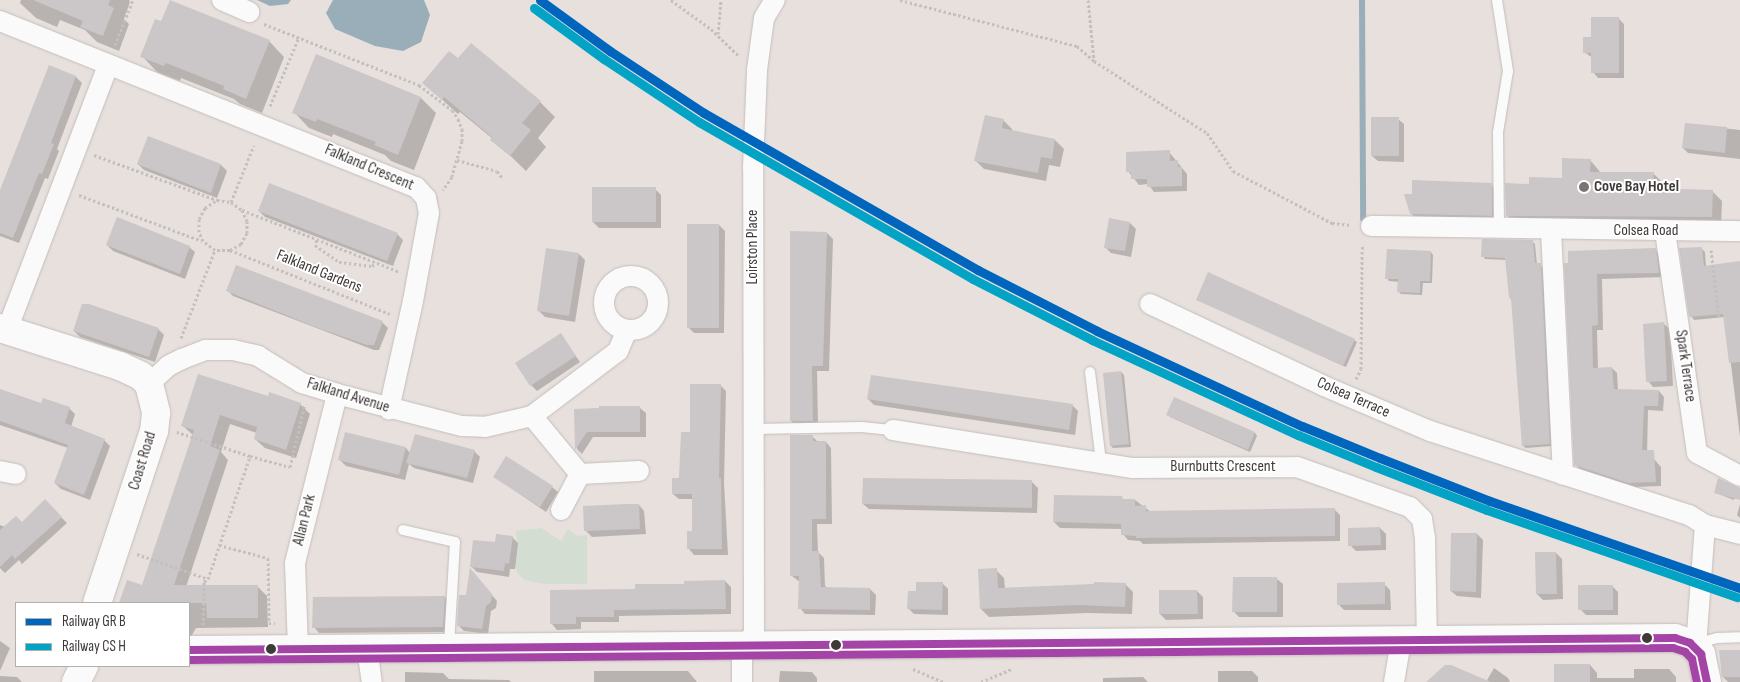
<!DOCTYPE html>
<style>
body{margin:0}
#map{position:relative;width:1740px;height:682px;overflow:hidden;background:#e7e0dd;font-family:"Sofia Sans Condensed",sans-serif}
div>[style]{position:absolute}
.green>*{inset:0;background:#d3ddd1}
.water>*{inset:0;background:#99aeb9}
.shadow>*{inset:0;background:#0003}
.stream>*{height:6px;margin:-3px;padding:0 3px;transform-origin:3px;border-radius:3px;background:#99aeb9}
.building>*{inset:0;background:#cbc6c7}
.path>*{height:3px;margin-top:-1.5px;transform-origin:0;background:repeating-linear-gradient(90deg,#c3c0bf 0 2.5px,transparent 0 5px)}
.roads{filter:drop-shadow(0 0 1px #c3bdbb) drop-shadow(0 0 1px #c3bdbb)}
.lane>*{height:10px;margin:-5px;padding:0 5px;transform-origin:5px;border-radius:5px;background:#fbfafa}
.street>*{height:20px;margin:-10px;padding:0 10px;transform-origin:10px;border-radius:10px;background:#fbfafa}
.street>.ring{margin:-10px;padding:0;box-sizing:content-box;background:none;border:20px solid #fbfafa;border-radius:50%}
.secondary>*{height:28px;margin:-14px;padding:0 14px;transform-origin:14px;border-radius:14px;background:#fbfafa}
.bus-1>*{height:8px;margin:-4px;padding:0 4px;transform-origin:4px;border-radius:4px;background:#a444a6}
.bus-2>*{height:8px;margin:-4px;padding:0 4px;transform-origin:4px;border-radius:4px;background:#a444a6}
.rail-1>*{height:9px;margin:-4.5px;padding:0 4.5px;transform-origin:4.5px;border-radius:4.5px;background:#0065bd}
.rail-2>*{height:9px;margin:-4.5px;padding:0 4.5px;transform-origin:4.5px;border-radius:4.5px;background:#03a3c6}
.dots>*{width:14px;height:14px;translate:-50% -50%;box-sizing:border-box;border:2px solid #fff;border-radius:50%}
span{translate:-50% -50%;white-space:nowrap;text-align:center;line-height:1.15;-webkit-text-stroke:4px #fff;paint-order:stroke}
.street-label{font-size:16px;color:#3f3a38}
.poi-label{font-size:16px;color:#3f3a38;font-weight:700}
.left{translate:0 -50%;text-align:left}
.legend{position:absolute;left:15px;top:602px;width:175px;height:65px;box-sizing:border-box;background:#fff;border:1px solid #b2b0af;margin:0;padding:6px 9px;list-style:none;font-size:15px;color:#3f3a38}
.legend li{display:flex;align-items:center;gap:10px;height:25px}
.legend b{width:25px;border:1px solid #b2b0af}
</style>
<div id="map">
<div class="green">
<div style="clip-path:polygon(541px 528px,561px 541px,568px 529px,577px 536px,587px 535px,587px 584px,544px 584px,525px 580px,519px 575px,515px 566px,518px 541px,515px 531px)"></div>
</div>
<div class="water">
<div style="clip-path:polygon(257px 0,291px 0,288px 4px,270px 6px)"></div>
<div style="clip-path:polygon(333px 0,424px 0,430px 15px,421px 42px,403px 51px,375px 46px,335px 29px,326px 13px)"></div>
</div>
<div class="shadow">
<div style="clip-path:polygon(21px 0,129px 0,130px 2px,124px 19px,129px 24px,119px 51px,97px 42px,85px 30px,60px 20px,57px 27px,36px 18px,20px 3px)"></div>
<div style="clip-path:polygon(1618px 18px,1624px 24px,1624px 78px,1598px 78px,1593px 72px,1593px 58px,1584px 52px,1593px 38px)"></div>
<div style="clip-path:polygon(269px 41px,284px 57px,262px 113px,240px 104px,234px 99px,181px 78px,180px 81px,157px 72px,142px 56px)"></div>
<div style="clip-path:polygon(458px 60px,540px 102px,555px 117px,538px 138px,546px 147px,526px 171px,493px 139px,460px 112px,458px 114px,424px 83px)"></div>
<div style="clip-path:polygon(49px 67px,76px 77px,82px 83px,57px 149px,59px 151px,48px 179px,45px 178px,19px 243px,0 236px,0 193px)"></div>
<div style="clip-path:polygon(421px 98px,436px 113px,414px 170px,391px 161px,385px 155px,333px 134px,332px 137px,309px 128px,294px 112px)"></div>
<div style="clip-path:polygon(1398px 119px,1404px 124px,1404px 162px,1378px 161px,1372px 156px)"></div>
<div style="clip-path:polygon(1003px 120px,1012px 129px,1012px 131px,1055px 140px,1064px 149px,1060px 167px,1049px 165px,1046px 181px,984px 169px,976px 161px)"></div>
<div style="clip-path:polygon(1686px 124px,1740px 130px,1740px 159px,1688px 153px,1683px 148px)"></div>
<div style="clip-path:polygon(149px 137px,221px 165px,227px 171px,217px 198px,144px 170px,138px 164px)"></div>
<div style="clip-path:polygon(1169px 152px,1187px 174px,1187px 191px,1154px 192px,1148px 184px,1139px 185px,1128px 171px)"></div>
<div style="clip-path:polygon(1590px 160px,1601px 173px,1653px 173px,1664px 184px,1663px 189px,1712px 191px,1722px 201px,1721px 227px,1517px 226px,1507px 215px,1530px 185px,1563px 179px)"></div>
<div style="clip-path:polygon(1491px 184px,1494px 187px,1494px 218px,1414px 217px,1412px 214px)"></div>
<div style="clip-path:polygon(655px 189px,661px 195px,661px 228px,599px 228px,593px 222px)"></div>
<div style="clip-path:polygon(259px 211px,397px 234px,403px 240px,393px 266px,265px 217px)"></div>
<div style="clip-path:polygon(1130px 223px,1136px 229px,1131px 257px,1111px 253px,1105px 247px)"></div>
<div style="clip-path:polygon(719px 225px,725px 231px,724px 333px,694px 333px,688px 327px)"></div>
<div style="clip-path:polygon(827px 233px,833px 239px,829px 371px,817px 371px,818px 426px,797px 427px,791px 421px)"></div>
<div style="clip-path:polygon(1532px 241px,1535px 244px,1537px 265px,1543px 267px,1552px 446px,1526px 448px,1523px 446px,1512px 300px,1510px 298px,1507px 260px,1485px 259px,1483px 256px)"></div>
<div style="clip-path:polygon(107px 245px,189px 247px,195px 252px,185px 279px,113px 251px)"></div>
<div style="clip-path:polygon(1701px 248px,1705px 252px,1706px 267px,1740px 263px,1740px 437px,1725px 317px,1694px 320px,1691px 316px)"></div>
<div style="clip-path:polygon(1655px 250px,1660px 255px,1664px 277px,1602px 279px,1603px 330px,1597px 330px,1598px 369px,1612px 368px,1617px 373px,1618px 390px,1659px 391px,1664px 397px,1663px 411px,1648px 410px,1647px 457px,1654px 459px,1661px 467px,1661px 486px,1634px 487px,1581px 470px,1576px 465px,1566px 264px)"></div>
<div style="clip-path:polygon(1431px 252px,1433px 255px,1432px 283px,1423px 283px,1422px 295px,1401px 294px,1398px 291px,1399px 282px,1389px 281px,1387px 278px)"></div>
<div style="clip-path:polygon(579px 254px,585px 260px,575px 322px,545px 317px,539px 311px)"></div>
<div style="clip-path:polygon(227px 290px,382px 322px,388px 328px,379px 350px,374px 350px,233px 296px)"></div>
<div style="clip-path:polygon(1197px 299px,1354px 340px,1357px 342px,1346px 367px)"></div>
<div style="clip-path:polygon(1664px 324px,1670px 329px,1673px 386px,1653px 387px,1648px 381px)"></div>
<div style="clip-path:polygon(158px 329px,164px 335px,155px 362px,80px 337px,74px 331px)"></div>
<div style="clip-path:polygon(560px 334px,580px 362px,537px 391px,531px 385px)"></div>
<div style="clip-path:polygon(1121px 372px,1124px 375px,1131px 447px,1113px 448px,1111px 446px)"></div>
<div style="clip-path:polygon(720px 385px,726px 391px,724px 483px,728px 555px,694px 555px,689px 549px,693px 532px,693px 499px,679px 499px,673px 494px,681px 479px,691px 434px)"></div>
<div style="clip-path:polygon(0 390px,42px 405px,69px 408px,75px 414px,71px 427px,104px 440px,110px 446px,90px 500px,61px 489px,55px 483px,68px 448px,0 425px)"></div>
<div style="clip-path:polygon(268px 398px,300px 404px,310px 414px,296px 458px,265px 448px,255px 439px,257px 433px,230px 424px,221px 452px,228px 460px,186px 587px,257px 586px,267px 596px,268px 627px,196px 628px,189px 640px,189px 603px,120px 603px,128px 581px,143px 586px,194px 436px,183px 426px)"></div>
<div style="clip-path:polygon(1175px 398px,1255px 433px,1257px 436px,1250px 452px,1170px 417px,1168px 414px)"></div>
<div style="clip-path:polygon(868px 399px,1072px 405px,1078px 411px,1075px 435px,874px 405px)"></div>
<div style="clip-path:polygon(640px 408px,646px 413px,646px 437px,593px 437px,582px 454px,577px 449px,575px 410px)"></div>
<div style="clip-path:polygon(812px 436px,818px 442px,826px 442px,831px 448px,832px 524px,817px 524px,818px 552px,824px 558px,825px 586px,828px 588px,870px 589px,876px 595px,875px 615px,805px 614px,800px 608px,800px 582px,792px 576px)"></div>
<div style="clip-path:polygon(406px 448px,410px 453px,474px 451px,480px 457px,473px 483px,414px 468px,409px 464px,405px 480px,346px 466px,340px 460px)"></div>
<div style="clip-path:polygon(495px 477px,552px 487px,558px 492px,546px 512px)"></div>
<div style="clip-path:polygon(1032px 482px,1038px 488px,1037px 513px,869px 509px,863px 504px)"></div>
<div style="clip-path:polygon(1737px 490px,1734px 500px,1716px 493px)"></div>
<div style="clip-path:polygon(1124px 500px,1135px 500px,1151px 512px,1334px 509px,1340px 515px,1340px 541px,1143px 544px,1140px 541px,1128px 540px,1123px 534px,1122px 529px,1060px 528px,1054px 522px)"></div>
<div style="clip-path:polygon(45px 501px,67px 523px,22px 564px,19px 560px,5px 573px,0 568px,0 525px,5px 527px,22px 524px)"></div>
<div style="clip-path:polygon(1740px 504px,1740px 518px,1737px 515px)"></div>
<div style="clip-path:polygon(639px 505px,644px 511px,646px 534px,592px 537px,586px 531px)"></div>
<div style="clip-path:polygon(1380px 528px,1386px 534px,1386px 550px,1356px 551px,1350px 545px)"></div>
<div style="clip-path:polygon(1477px 534px,1483px 540px,1481px 598px,1457px 596px,1451px 591px)"></div>
<div style="clip-path:polygon(512px 537px,518px 543px,515px 569px,510px 569px,509px 577px,477px 572px,471px 566px)"></div>
<div style="clip-path:polygon(1556px 553px,1562px 559px,1563px 599px,1543px 600px,1537px 594px)"></div>
<div style="clip-path:polygon(996px 570px,1004px 578px,1005px 589px,1125px 584px,1133px 592px,1132px 614px,1087px 613px,989px 617px,981px 609px)"></div>
<div style="clip-path:polygon(475px 576px,497px 601px,496px 608px,491px 611px,488px 634px,464px 631px,458px 625px)"></div>
<div style="clip-path:polygon(1277px 579px,1283px 584px,1283px 617px,1239px 617px,1233px 611px)"></div>
<div style="clip-path:polygon(725px 581px,731px 587px,731px 614px,619px 616px,619px 622px,581px 622px,581px 629px,557px 630px,552px 624px,685px 586px)"></div>
<div style="clip-path:polygon(943px 584px,948px 589px,948px 615px,914px 614px,908px 608px,917px 592px)"></div>
<div style="clip-path:polygon(1384px 584px,1390px 590px,1391px 610px,1344px 610px,1338px 604px)"></div>
<div style="clip-path:polygon(1612px 586px,1618px 592px,1618px 615px,1586px 615px,1580px 609px)"></div>
<div style="clip-path:polygon(1197px 591px,1203px 597px,1203px 619px,1166px 620px,1160px 614px)"></div>
<div style="clip-path:polygon(445px 597px,450px 603px,449px 632px,319px 633px,314px 627px)"></div>
<div style="clip-path:polygon(0 641px,10px 648px,0 671px)"></div>
<div style="clip-path:polygon(1740px 651px,1740px 682px,1728px 682px,1723px 677px)"></div>
<div style="clip-path:polygon(1590px 665px,1597px 673px,1597px 678px,1634px 678px,1634px 669px,1669px 669px,1676px 677px,1676px 682px,1555px 682px)"></div>
<div style="clip-path:polygon(1494px 668px,1508px 678px,1510px 682px,1486px 682px)"></div>
<div style="clip-path:polygon(594px 671px,688px 671px,697px 682px,594px 682px)"></div>
<div style="clip-path:polygon(780px 671px,812px 672px,817px 678px,817px 682px,779px 682px)"></div>
<div style="clip-path:polygon(1218px 671px,1252px 671px,1258px 677px,1258px 682px,1218px 682px)"></div>
<div style="clip-path:polygon(405px 672px,443px 673px,449px 679px,509px 680px,511px 682px,405px 682px)"></div>
<div style="clip-path:polygon(0 676px,17px 677px,22px 682px,0 682px)"></div>
<div style="clip-path:polygon(1143px 677px,1148px 682px,1103px 682px,1103px 678px)"></div>
</div>
<div class="stream">
<div style="left:1362px;top:0;width:219px;rotate:89.7deg"></div>
</div>
<div class="building">
<div style="clip-path:polygon(33px 0,110px 0,108px 5px,114px 8px,103px 36px,80px 27px,83px 21px)"></div>
<div style="clip-path:polygon(170px 0,270px 40px,246px 99px,223px 89px,224px 86px,166px 63px,164px 66px,140px 57px,155px 19px,161px 21px)"></div>
<div style="clip-path:polygon(1591px 17px,1619px 17px,1619px 73px,1591px 73px,1591px 53px,1583px 53px,1583px 37px,1591px 37px)"></div>
<div style="clip-path:polygon(471px 43px,541px 101px,522px 123px,531px 130px,510px 156px,490px 140px,492px 137px,444px 97px,442px 100px,422px 83px,449px 51px,458px 58px)"></div>
<div style="clip-path:polygon(316px 54px,421px 97px,398px 155px,374px 145px,376px 142px,317px 119px,316px 122px,292px 113px)"></div>
<div style="clip-path:polygon(49px 65px,76px 76px,51px 143px,54px 144px,42px 174px,39px 173px,13px 238px,0 233px,0 190px)"></div>
<div style="clip-path:polygon(985px 115px,1004px 119px,1002px 128px,1055px 139px,1052px 159px,1041px 157px,1038px 173px,974px 161px)"></div>
<div style="clip-path:polygon(1371px 117px,1399px 117px,1399px 156px,1371px 156px)"></div>
<div style="clip-path:polygon(1685px 123px,1727px 127px,1725px 153px,1682px 148px)"></div>
<div style="clip-path:polygon(148px 136px,221px 164px,211px 193px,137px 164px)"></div>
<div style="clip-path:polygon(1170px 150px,1170px 161px,1178px 160px,1178px 167px,1182px 167px,1182px 186px,1147px 187px,1147px 179px,1131px 179px,1131px 172px,1126px 172px,1126px 152px)"></div>
<div style="clip-path:polygon(1562px 158px,1591px 159px,1590px 172px,1654px 172px,1653px 188px,1713px 190px,1712px 217px,1506px 216px,1505px 183px,1529px 184px,1529px 177px,1562px 178px)"></div>
<div style="clip-path:polygon(1412px 180px,1492px 183px,1492px 216px,1410px 214px,1404px 194px,1412px 194px)"></div>
<div style="clip-path:polygon(269px 183px,398px 233px,387px 261px,258px 211px)"></div>
<div style="clip-path:polygon(592px 187px,656px 187px,656px 222px,592px 222px)"></div>
<div style="clip-path:polygon(117px 217px,190px 246px,180px 274px,106px 245px)"></div>
<div style="clip-path:polygon(1109px 218px,1130px 222px,1125px 251px,1104px 248px)"></div>
<div style="clip-path:polygon(687px 224px,719px 224px,719px 328px,687px 328px)"></div>
<div style="clip-path:polygon(790px 231px,827px 232px,823px 366px,812px 366px,813px 421px,790px 421px)"></div>
<div style="clip-path:polygon(1482px 239px,1533px 240px,1535px 263px,1541px 263px,1550px 444px,1522px 446px,1511px 298px,1509px 298px,1505px 258px,1481px 257px)"></div>
<div style="clip-path:polygon(1702px 247px,1704px 266px,1740px 261px,1740px 362px,1729px 363px,1723px 314px,1689px 317px,1679px 248px)"></div>
<div style="clip-path:polygon(546px 248px,579px 253px,569px 316px,537px 311px)"></div>
<div style="clip-path:polygon(1656px 248px,1659px 273px,1597px 274px,1598px 325px,1592px 326px,1593px 368px,1612px 367px,1614px 389px,1659px 390px,1658px 406px,1644px 406px,1642px 450px,1654px 450px,1656px 482px,1628px 483px,1574px 465px,1564px 263px,1568px 263px,1568px 251px)"></div>
<div style="clip-path:polygon(1387px 249px,1431px 251px,1430px 281px,1420px 281px,1420px 293px,1397px 292px,1398px 279px,1385px 279px)"></div>
<div style="clip-path:polygon(236px 265px,383px 321px,374px 345px,367px 345px,318px 328px,226px 291px)"></div>
<div style="clip-path:polygon(1208px 272px,1355px 339px,1343px 366px,1196px 300px)"></div>
<div style="clip-path:polygon(82px 304px,89px 304px,159px 328px,149px 357px,73px 331px)"></div>
<div style="clip-path:polygon(1664px 322px,1667px 381px,1646px 382px,1643px 324px)"></div>
<div style="clip-path:polygon(561px 333px,576px 356px,530px 386px,515px 363px)"></div>
<div style="clip-path:polygon(1121px 371px,1129px 444px,1110px 446px,1103px 373px)"></div>
<div style="clip-path:polygon(198px 374px,268px 396px,269px 392px,301px 403px,286px 450px,254px 439px,257px 427px,220px 415px,210px 446px,220px 450px,174px 585px,258px 585px,258px 618px,207px 618px,206px 603px,119px 603px,127px 580px,142px 585px,194px 430px,181px 426px)"></div>
<div style="clip-path:polygon(871px 375px,1073px 404px,1069px 430px,867px 399px)"></div>
<div style="clip-path:polygon(690px 384px,721px 384px,719px 478px,721px 478px,722px 549px,687px 549px,687px 531px,692px 531px,692px 494px,672px 494px,672px 478px,679px 478px,681px 432px,690px 432px)"></div>
<div style="clip-path:polygon(0 389px,41px 403px,43px 398px,70px 407px,65px 423px,105px 439px,84px 495px,54px 483px,68px 445px,0 421px)"></div>
<div style="clip-path:polygon(1174px 397px,1255px 432px,1248px 450px,1166px 415px)"></div>
<div style="clip-path:polygon(599px 406px,640px 406px,640px 432px,587px 432px,575px 450px,574px 409px,599px 408px)"></div>
<div style="clip-path:polygon(345px 432px,406px 447px,399px 475px,338px 460px)"></div>
<div style="clip-path:polygon(415px 434px,475px 450px,467px 478px,406px 463px)"></div>
<div style="clip-path:polygon(790px 435px,813px 435px,813px 441px,826px 441px,826px 519px,812px 519px,812px 551px,819px 551px,821px 587px,870px 588px,870px 610px,798px 609px,799px 576px,790px 576px)"></div>
<div style="clip-path:polygon(506px 456px,553px 486px,540px 507px,493px 477px)"></div>
<div style="clip-path:polygon(863px 478px,1032px 480px,1032px 508px,862px 504px)"></div>
<div style="clip-path:polygon(1718px 478px,1740px 488px,1740px 500px,1714px 493px)"></div>
<div style="clip-path:polygon(1054px 495px,1122px 496px,1123px 499px,1135px 499px,1135px 506px,1146px 505px,1146px 511px,1335px 508px,1335px 536px,1136px 538px,1136px 536px,1121px 535px,1121px 524px,1053px 522px)"></div>
<div style="clip-path:polygon(45px 499px,62px 517px,15px 559px,12px 555px,0 567px,0 530px,16px 516px,22px 522px)"></div>
<div style="clip-path:polygon(627px 504px,639px 504px,640px 529px,584px 531px,583px 506px)"></div>
<div style="clip-path:polygon(1380px 527px,1381px 545px,1348px 546px,1348px 528px)"></div>
<div style="clip-path:polygon(1451px 533px,1477px 533px,1476px 592px,1450px 591px)"></div>
<div style="clip-path:polygon(496px 534px,513px 536px,509px 564px,505px 563px,504px 571px,470px 567px,473px 540px,495px 542px)"></div>
<div style="clip-path:polygon(1535px 552px,1556px 552px,1557px 594px,1536px 594px)"></div>
<div style="clip-path:polygon(470px 568px,492px 594px,491px 602px,486px 606px,482px 629px,457px 626px,459px 595px,466px 595px)"></div>
<div style="clip-path:polygon(997px 568px,998px 588px,1094px 584px,1094px 582px,1126px 583px,1125px 607px,1078px 605px,980px 609px,978px 569px)"></div>
<div style="clip-path:polygon(1233px 577px,1277px 577px,1277px 612px,1232px 612px)"></div>
<div style="clip-path:polygon(725px 580px,726px 609px,614px 610px,614px 617px,576px 617px,576px 624px,550px 624px,550px 590px,635px 589px,635px 584px,684px 584px,684px 581px)"></div>
<div style="clip-path:polygon(916px 582px,943px 582px,942px 610px,907px 609px,908px 591px,916px 591px)"></div>
<div style="clip-path:polygon(1385px 582px,1385px 604px,1337px 605px,1337px 583px)"></div>
<div style="clip-path:polygon(1578px 585px,1613px 585px,1613px 610px,1578px 610px)"></div>
<div style="clip-path:polygon(1159px 590px,1197px 590px,1198px 614px,1159px 614px)"></div>
<div style="clip-path:polygon(445px 596px,443px 627px,312px 628px,313px 597px)"></div>
<div style="clip-path:polygon(1719px 650px,1740px 650px,1740px 677px,1722px 677px)"></div>
<div style="clip-path:polygon(1554px 664px,1590px 664px,1590px 682px,1554px 682px)"></div>
<div style="clip-path:polygon(1445px 665px,1451px 665px,1491px 682px,1426px 682px)"></div>
</div>
<div class="path">
<div style="left:671px;top:0;width:49px;rotate:35.9deg"></div>
<div style="left:711px;top:29px;width:39px;rotate:44deg"></div>
<div style="left:900px;top:0;width:183px;rotate:14.6deg"></div>
<div style="left:1077px;top:46px;width:23px;rotate:41deg"></div>
<div style="left:1094px;top:61px;width:134px;rotate:32.5deg"></div>
<div style="left:1207px;top:133px;width:46px;rotate:55.6deg"></div>
<div style="left:1233px;top:171px;width:112px;rotate:27.7deg"></div>
<div style="left:1332px;top:223px;width:19px;rotate:6deg"></div>
<div style="left:1088px;top:0;width:60px;rotate:84.3deg"></div>
<div style="left:264px;top:24px;width:167px;rotate:21.5deg"></div>
<div style="left:419px;top:85px;width:41px;rotate:37.1deg"></div>
<div style="left:452px;top:110px;width:11px;rotate:56deg"></div>
<div style="left:458px;top:119px;width:11px;rotate:68deg"></div>
<div style="left:462px;top:129px;width:12px;rotate:90deg"></div>
<div style="left:462px;top:141px;width:37px;rotate:106deg"></div>
<div style="left:452px;top:177px;width:16px;rotate:125deg"></div>
<div style="left:718px;top:34px;width:34px;rotate:-85deg"></div>
<div style="left:115px;top:45px;width:48px;rotate:-68.2deg"></div>
<div style="left:270px;top:106px;width:75px;rotate:-67.2deg"></div>
<div style="left:94px;top:155px;width:131px;rotate:20.1deg"></div>
<div style="left:457px;top:160px;width:41px;rotate:15.4deg"></div>
<div style="left:497px;top:171px;width:10px;rotate:53deg"></div>
<div style="left:79px;top:195px;width:131px;rotate:20.5deg"></div>
<div style="left:217px;top:200px;width:14px;rotate:8deg"></div>
<div style="left:231px;top:202px;width:14px;rotate:36deg"></div>
<div style="left:242px;top:210px;width:12px;rotate:66deg"></div>
<div style="left:247px;top:221px;width:12px;rotate:90deg"></div>
<div style="left:247px;top:233px;width:13px;rotate:119deg"></div>
<div style="left:241px;top:244px;width:13px;rotate:151deg"></div>
<div style="left:230px;top:250px;width:15px;rotate:180deg"></div>
<div style="left:215px;top:250px;width:15px;rotate:-143deg"></div>
<div style="left:203px;top:241px;width:10px;rotate:-114deg"></div>
<div style="left:199px;top:232px;width:13px;rotate:-90deg"></div>
<div style="left:199px;top:219px;width:13px;rotate:-61deg"></div>
<div style="left:205px;top:208px;width:14px;rotate:-34deg"></div>
<div style="left:231px;top:202px;width:61px;rotate:-68deg"></div>
<div style="left:242px;top:210px;width:170px;rotate:21.4deg"></div>
<div style="left:317px;top:240px;width:5px;rotate:112deg"></div>
<div style="left:315px;top:245px;width:29px;rotate:35deg"></div>
<div style="left:339px;top:262px;width:33px;rotate:7deg"></div>
<div style="left:372px;top:266px;width:5px;rotate:-37deg"></div>
<div style="left:230px;top:250px;width:172px;rotate:21.8deg"></div>
<div style="left:1711px;top:250px;width:69px;rotate:83.4deg"></div>
<div style="left:181px;top:338px;width:94px;rotate:-68.9deg"></div>
<div style="left:1356px;top:379px;width:11px;rotate:-63deg"></div>
<div style="left:1361px;top:369px;width:120px;rotate:-89.5deg"></div>
<div style="left:1362px;top:249px;width:5px;rotate:-68deg"></div>
<div style="left:250px;top:456px;width:41px;rotate:15.4deg"></div>
<div style="left:290px;top:467px;width:65px;rotate:-76.6deg"></div>
<div style="left:219px;top:545px;width:51px;rotate:14.9deg"></div>
<div style="left:268px;top:558px;width:65px;rotate:89.1deg"></div>
<div style="left:269px;top:623px;width:6px"></div>
<div style="left:137px;top:554px;width:75px;rotate:19.4deg"></div>
<div style="left:208px;top:579px;width:130px;rotate:-71.1deg"></div>
<div style="left:250px;top:456px;width:77px;rotate:-161.8deg"></div>
<div style="left:203px;top:625px;width:43px;rotate:-88.7deg"></div>
<div style="left:204px;top:582px;width:4px;rotate:-45deg"></div>
<div style="left:913px;top:669px;width:34px;rotate:23deg"></div>
<div style="left:981px;top:682px;width:33px;rotate:-23deg"></div>
</div>
<div class="roads">
<div class="lane">
<div style="left:1497px;top:0;width:72px;rotate:81.2deg"></div>
<div style="left:1508px;top:71px;width:62px;rotate:99.3deg"></div>
<div style="left:1498px;top:132px;width:97px;rotate:89.4deg"></div>
<div style="left:1090px;top:372px;width:91px;rotate:83deg"></div>
<div style="left:754px;top:429px;width:108px;rotate:-1.1deg"></div>
<div style="left:862px;top:427px;width:31px;rotate:6deg"></div>
<div style="left:403px;top:530px;width:53px;rotate:13deg"></div>
<div style="left:455px;top:542px;width:105px;rotate:93.3deg"></div>
<div style="left:1697px;top:647px;width:11px;rotate:-34deg"></div>
<div style="left:1706px;top:641px;width:11px;rotate:-15deg"></div>
<div style="left:1717px;top:638px;width:23px;rotate:-2deg"></div>
</div>
<div class="street">
<div style="left:222px;top:0;width:30px;rotate:24deg"></div>
<div style="left:0;top:21px;width:448px;rotate:21.8deg"></div>
<div style="left:416px;top:187px;width:15px;rotate:48deg"></div>
<div style="left:426px;top:198px;width:15px;rotate:79deg"></div>
<div style="left:429px;top:213px;width:89px;rotate:100.3deg"></div>
<div style="left:413px;top:301px;width:111px;rotate:102.5deg"></div>
<div style="left:1371px;top:226px;width:369px;rotate:0.8deg"></div>
<div style="left:1551px;top:230px;width:245px;rotate:87.2deg"></div>
<div style="left:1665px;top:231px;width:224px;rotate:81.8deg"></div>
<div style="left:1697px;top:453px;width:49px;rotate:28.1deg"></div>
<div class="ring" style="left:604px;top:276px;width:34px;height:34px"></div>
<div style="left:1150px;top:304px;width:192px;rotate:25.2deg"></div>
<div style="left:1324px;top:386px;width:115px;rotate:23deg"></div>
<div style="left:1430px;top:431px;width:272px;rotate:18deg"></div>
<div style="left:1689px;top:515px;width:19px;rotate:32deg"></div>
<div style="left:1705px;top:525px;width:36px;rotate:14deg"></div>
<div style="left:7px;top:330px;width:284px;rotate:-69.1deg"></div>
<div style="left:149px;top:384px;width:26px;rotate:-43deg"></div>
<div style="left:168px;top:366px;width:16px;rotate:-27deg"></div>
<div style="left:182px;top:359px;width:26px;rotate:-21deg"></div>
<div style="left:206px;top:350px;width:27px"></div>
<div style="left:233px;top:350px;width:26px;rotate:13deg"></div>
<div style="left:258px;top:356px;width:52px;rotate:31.5deg"></div>
<div style="left:302px;top:383px;width:37px;rotate:17deg"></div>
<div style="left:337px;top:394px;width:129px;rotate:14.4deg"></div>
<div style="left:462px;top:426px;width:23px;rotate:2deg"></div>
<div style="left:485px;top:427px;width:48px;rotate:-13.2deg"></div>
<div style="left:532px;top:416px;width:108px;rotate:-37.1deg"></div>
<div style="left:618px;top:351px;width:23px;rotate:-67deg"></div>
<div style="left:532px;top:416px;width:75px;rotate:50.4deg"></div>
<div style="left:580px;top:474px;width:59px;rotate:-2.9deg"></div>
<div style="left:893px;top:430px;width:243px;rotate:9deg"></div>
<div style="left:1133px;top:468px;width:164px;rotate:-0.3deg"></div>
<div style="left:1297px;top:467px;width:120px;rotate:19.5deg"></div>
<div style="left:1410px;top:507px;width:17px;rotate:45deg"></div>
<div style="left:1422px;top:519px;width:20px;rotate:81deg"></div>
<div style="left:1425px;top:539px;width:102px;rotate:88.9deg"></div>
<div style="left:0;top:471px;width:16px;rotate:11deg"></div>
<div style="left:561px;top:510px;width:41px;rotate:-62.2deg"></div>
<div style="left:1696px;top:647px;width:122px;rotate:-85.8deg"></div>
<div style="left:367px;top:648px;width:34px;rotate:82deg"></div>
<div style="left:298px;top:649px;width:86px;rotate:-92deg"></div>
<div style="left:295px;top:563px;width:174px;rotate:-76deg"></div>
<div style="left:742px;top:682px;width:27px;rotate:-90deg"></div>
<div style="left:742px;top:655px;width:26px;rotate:-62deg"></div>
<div style="left:754px;top:632px;width:465px;rotate:-90.1deg"></div>
<div style="left:753px;top:167px;width:97px;rotate:-87.6deg"></div>
<div style="left:757px;top:70px;width:52px;rotate:-82.3deg"></div>
<div style="left:764px;top:18px;width:21px;rotate:-59deg"></div>
<div style="left:1394px;top:682px;width:42px;rotate:-80.3deg"></div>
</div>
<div class="secondary">
<div style="left:0;top:328px;width:126px;rotate:17.6deg"></div>
<div style="left:120px;top:366px;width:23px;rotate:25deg"></div>
<div style="left:141px;top:376px;width:11px;rotate:45deg"></div>
<div style="left:149px;top:384px;width:30px;rotate:76deg"></div>
<div style="left:156px;top:413px;width:18px;rotate:96deg"></div>
<div style="left:154px;top:431px;width:181px;rotate:108.3deg"></div>
<div style="left:189px;top:650px;width:1486px;rotate:-0.46deg"></div>
<div style="left:1675px;top:638px;width:16px;rotate:18deg"></div>
<div style="left:1690px;top:643px;width:16px;rotate:45deg"></div>
<div style="left:1701px;top:654px;width:29px;rotate:78deg"></div>
<div style="left:76px;top:682px;width:18px;rotate:-63deg"></div>
</div>
</div>
<div class="bus-1">
<div style="left:189px;top:650px;width:1486px;rotate:-0.46deg"></div>
<div style="left:1675px;top:638px;width:16px;rotate:18deg"></div>
<div style="left:1690px;top:643px;width:16px;rotate:45deg"></div>
<div style="left:1701px;top:654px;width:29px;rotate:78deg"></div>
</div>
<div class="bus-2">
<div style="left:189px;top:660px;width:1484px;rotate:-0.46deg"></div>
<div style="left:1673px;top:648px;width:13px;rotate:18deg"></div>
<div style="left:1685px;top:652px;width:10px;rotate:45deg"></div>
<div style="left:1692px;top:659px;width:24px;rotate:78deg"></div>
</div>
<div class="rail-1">
<div style="left:540px;top:0;width:87px;rotate:36.1deg"></div>
<div style="left:610px;top:51px;width:113px;rotate:33.4deg"></div>
<div style="left:704px;top:113px;width:316px;rotate:29.8deg"></div>
<div style="left:978px;top:270px;width:134px;rotate:27.1deg"></div>
<div style="left:1097px;top:331px;width:226px;rotate:24.9deg"></div>
<div style="left:1302px;top:426px;width:84px;rotate:22.3deg"></div>
<div style="left:1380px;top:458px;width:118px;rotate:21.4deg"></div>
<div style="left:1490px;top:501px;width:265px;rotate:19.2deg"></div>
</div>
<div class="rail-2">
<div style="left:534px;top:8px;width:87px;rotate:36.1deg"></div>
<div style="left:604px;top:59px;width:114px;rotate:33.6deg"></div>
<div style="left:699px;top:122px;width:316px;rotate:29.8deg"></div>
<div style="left:973px;top:279px;width:134px;rotate:27.1deg"></div>
<div style="left:1092px;top:340px;width:227px;rotate:24.8deg"></div>
<div style="left:1298px;top:435px;width:84px;rotate:22.3deg"></div>
<div style="left:1376px;top:467px;width:119px;rotate:21.2deg"></div>
<div style="left:1487px;top:510px;width:265px;rotate:19.2deg"></div>
</div>
<div class="dots">
<div style="left:1584px;top:187px;background:#7a7472"></div>
<div style="left:1647px;top:638px;background:#3f3a38"></div>
<div style="left:836px;top:645px;background:#3f3a38"></div>
<div style="left:271px;top:649px;background:#3f3a38"></div>
</div>
<div class="street-label">
<span style="left:369px;top:168px;rotate:23deg">Falkland Crescent</span>
<span style="left:1646px;top:231px">Colsea Road</span>
<span style="left:753px;top:247px;rotate:-90deg">Loirston Place</span>
<span style="left:319px;top:272px;rotate:22deg">Falkland Gardens</span>
<span style="left:1685px;top:366px;rotate:82deg">Spark Terrace</span>
<span style="left:348px;top:396px;rotate:17deg">Falkland Avenue</span>
<span style="left:1353px;top:398px;rotate:24deg">Colsea Terrace</span>
<span style="left:143px;top:461px;rotate:-73deg">Coast Road</span>
<span style="left:1223px;top:467px">Burnbutts Crescent</span>
<span style="left:305px;top:520px;rotate:-76deg">Allan Park</span>
</div>
<div class="poi-label">
<span class="left" style="left:1594px;top:187px">Cove Bay Hotel</span>
</div>
<ul class="legend">
<li><b style="height:6px;background:#0065bd"></b>Railway GR B</li>
<li><b style="height:6px;background:#03a3c6"></b>Railway CS H</li>
</ul>
</div>
